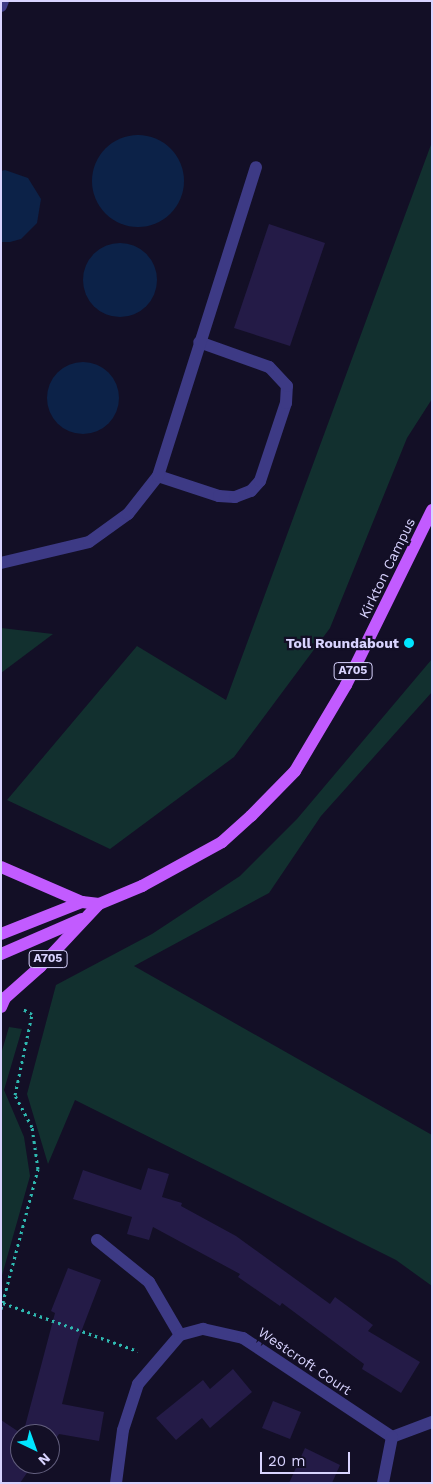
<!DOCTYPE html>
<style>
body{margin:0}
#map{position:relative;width:433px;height:1484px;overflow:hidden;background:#130f26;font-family:"Work Sans",sans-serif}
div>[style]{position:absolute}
.green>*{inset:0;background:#12302f}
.water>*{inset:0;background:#0c2248}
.round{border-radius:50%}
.building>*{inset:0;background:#241b47}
.path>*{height:3px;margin-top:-1.5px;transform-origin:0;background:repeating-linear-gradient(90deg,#2fb8b0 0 2.5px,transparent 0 6.5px)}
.lane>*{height:12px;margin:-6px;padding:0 6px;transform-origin:6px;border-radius:6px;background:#3d3a85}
.street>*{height:12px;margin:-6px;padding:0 6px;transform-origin:6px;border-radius:6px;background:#3d3a85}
.primary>*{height:12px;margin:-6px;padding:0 6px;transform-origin:6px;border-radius:6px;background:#c25bff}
.dots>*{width:14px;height:14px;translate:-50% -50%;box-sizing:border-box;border:2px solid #130f26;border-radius:50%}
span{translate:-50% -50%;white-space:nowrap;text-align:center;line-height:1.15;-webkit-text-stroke:4.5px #130f26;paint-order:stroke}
.shield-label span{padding:1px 4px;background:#130f26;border:1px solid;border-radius:4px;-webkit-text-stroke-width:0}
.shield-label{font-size:12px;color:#d9d4ff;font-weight:700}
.street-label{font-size:14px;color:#d9d4ff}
.poi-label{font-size:14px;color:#d9d4ff;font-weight:700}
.right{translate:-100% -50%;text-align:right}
.frame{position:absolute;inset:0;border:2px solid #d9d4ff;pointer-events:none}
.north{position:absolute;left:10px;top:1424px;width:50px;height:50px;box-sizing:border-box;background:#130f26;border:1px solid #625e7d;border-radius:50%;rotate:138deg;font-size:14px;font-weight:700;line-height:20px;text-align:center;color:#d9d4ff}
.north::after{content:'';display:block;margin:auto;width:18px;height:22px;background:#00e5ff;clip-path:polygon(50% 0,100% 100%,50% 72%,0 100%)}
.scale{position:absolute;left:260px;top:1452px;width:90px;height:22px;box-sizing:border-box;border:2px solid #d9d4ff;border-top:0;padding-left:6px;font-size:15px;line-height:18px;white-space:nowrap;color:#d9d4ff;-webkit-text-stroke:4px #130f26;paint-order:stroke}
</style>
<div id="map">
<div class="green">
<div style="clip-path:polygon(432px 142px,432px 399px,407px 438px,330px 628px,234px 757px,110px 849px,7px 800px,137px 646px,226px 700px)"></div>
<div style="clip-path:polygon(1px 628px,53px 634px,1px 673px)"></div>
<div style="clip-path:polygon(432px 659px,432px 692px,321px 816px,269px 893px,134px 966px,432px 1135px,432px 1286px,396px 1260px,75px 1100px,48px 1164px,27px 1094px,56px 985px,152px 934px,240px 876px,297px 819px)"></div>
<div style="clip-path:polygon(9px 1027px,22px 1029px,4px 1090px,24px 1137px,30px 1176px,1px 1279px,1px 1054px)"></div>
</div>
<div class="water">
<div class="round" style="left:92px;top:135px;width:92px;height:92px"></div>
<div style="clip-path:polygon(5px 170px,28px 178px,41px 199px,37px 223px,21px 239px,10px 242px,1px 242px,1px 171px)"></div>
<div class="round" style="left:83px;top:243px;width:74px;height:74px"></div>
<div class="round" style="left:47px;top:362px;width:72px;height:72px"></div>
</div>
<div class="building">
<div style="clip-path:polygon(269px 224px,325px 243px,290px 346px,234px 328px)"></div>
<div style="clip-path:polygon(148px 1168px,169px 1174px,162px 1197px,182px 1203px,181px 1206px,236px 1236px,330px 1304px,335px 1297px,373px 1325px,368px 1331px,420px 1362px,401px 1393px,362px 1369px,364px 1364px,282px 1303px,280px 1306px,238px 1277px,240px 1274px,153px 1227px,149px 1240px,127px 1234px,132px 1217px,73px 1199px,83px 1170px,141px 1190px)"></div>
<div style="clip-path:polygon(68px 1268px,101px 1280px,78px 1340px,62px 1404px,104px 1412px,99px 1441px,59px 1434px,50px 1447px,50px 1434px,23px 1434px,55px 1313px,51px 1311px)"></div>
<div style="clip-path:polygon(233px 1369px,252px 1392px,210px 1428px,202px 1418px,176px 1440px,156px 1418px,203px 1380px,210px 1389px)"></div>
<div style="clip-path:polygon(273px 1401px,301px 1412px,290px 1439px,262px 1428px)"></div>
<div style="clip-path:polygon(1px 1420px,22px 1434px,20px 1464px,33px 1464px,20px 1483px,1px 1483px)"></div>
<div style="clip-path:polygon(305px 1448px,340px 1465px,332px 1483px,289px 1483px)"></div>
</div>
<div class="path">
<div style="left:3px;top:1303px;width:143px;rotate:19.6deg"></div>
<div style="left:1px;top:1309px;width:145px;rotate:-75.2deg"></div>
<div style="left:38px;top:1169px;width:42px;rotate:-98.1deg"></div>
<div style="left:32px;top:1127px;width:36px;rotate:-118deg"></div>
<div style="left:15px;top:1095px;width:83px;rotate:-78.1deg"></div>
<div style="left:32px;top:1014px;width:10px;rotate:-151deg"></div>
</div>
<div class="lane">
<div style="left:1px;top:6px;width:5px;rotate:-68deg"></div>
<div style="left:158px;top:476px;width:64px;rotate:18.2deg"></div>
<div style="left:219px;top:496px;width:16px;rotate:4deg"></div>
<div style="left:235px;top:497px;width:17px;rotate:-21deg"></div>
<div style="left:251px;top:491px;width:13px;rotate:-48deg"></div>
<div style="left:260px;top:481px;width:82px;rotate:-71.6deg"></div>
<div style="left:286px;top:403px;width:17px;rotate:-87deg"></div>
<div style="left:287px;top:386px;width:26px;rotate:-133deg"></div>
<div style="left:269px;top:367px;width:74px;rotate:-160.3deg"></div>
<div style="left:1px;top:563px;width:90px;rotate:-13.4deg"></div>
<div style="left:89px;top:542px;width:48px;rotate:-35.7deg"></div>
<div style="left:128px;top:514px;width:48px;rotate:-51.7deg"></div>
<div style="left:158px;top:476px;width:324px;rotate:-72.4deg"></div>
<div style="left:97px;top:1240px;width:67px;rotate:38.9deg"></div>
<div style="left:149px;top:1282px;width:61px;rotate:59.7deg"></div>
</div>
<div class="street">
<div style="left:392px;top:1437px;width:43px;rotate:-20.6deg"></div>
<div style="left:116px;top:1483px;width:53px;rotate:-82.5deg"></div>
<div style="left:123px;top:1430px;width:48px;rotate:-71.9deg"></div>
<div style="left:138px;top:1384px;width:65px;rotate:-49.4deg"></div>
<div style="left:180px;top:1335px;width:24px;rotate:-15deg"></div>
<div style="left:203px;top:1329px;width:41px;rotate:12.7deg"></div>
<div style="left:243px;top:1338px;width:179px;rotate:33.6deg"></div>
<div style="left:392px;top:1437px;width:47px;rotate:101.1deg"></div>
</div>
<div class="primary">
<div style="left:1px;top:867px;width:88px;rotate:23.4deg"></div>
<div style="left:1px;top:934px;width:87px;rotate:-21.6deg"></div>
<div style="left:82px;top:902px;width:17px;rotate:7deg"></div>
<div style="left:99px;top:904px;width:47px;rotate:-22.7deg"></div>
<div style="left:142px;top:886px;width:91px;rotate:-28.8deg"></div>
<div style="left:222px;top:842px;width:39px;rotate:-42deg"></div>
<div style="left:251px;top:816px;width:63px;rotate:-45.6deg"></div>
<div style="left:295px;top:771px;width:100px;rotate:-59.3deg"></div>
<div style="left:346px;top:685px;width:195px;rotate:-63.8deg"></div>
<div style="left:1px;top:954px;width:88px;rotate:-23.4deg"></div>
<div style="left:1px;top:1007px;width:10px;rotate:-66deg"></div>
<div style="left:5px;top:998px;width:47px;rotate:-41.5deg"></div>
<div style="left:40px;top:967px;width:86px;rotate:-46.9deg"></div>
</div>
<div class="dots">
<div style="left:409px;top:643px;background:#00e5ff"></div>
</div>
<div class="shield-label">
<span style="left:353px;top:671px">A705</span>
<span style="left:48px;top:959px">A705</span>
</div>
<div class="street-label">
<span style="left:387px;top:568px;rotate:-64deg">Kirkton Campus</span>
<span style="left:305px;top:1361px;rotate:34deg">Westcroft Court</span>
</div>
<div class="poi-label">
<span class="right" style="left:399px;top:643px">Toll Roundabout</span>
</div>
<div class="frame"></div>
<div class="north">N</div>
<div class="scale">20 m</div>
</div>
